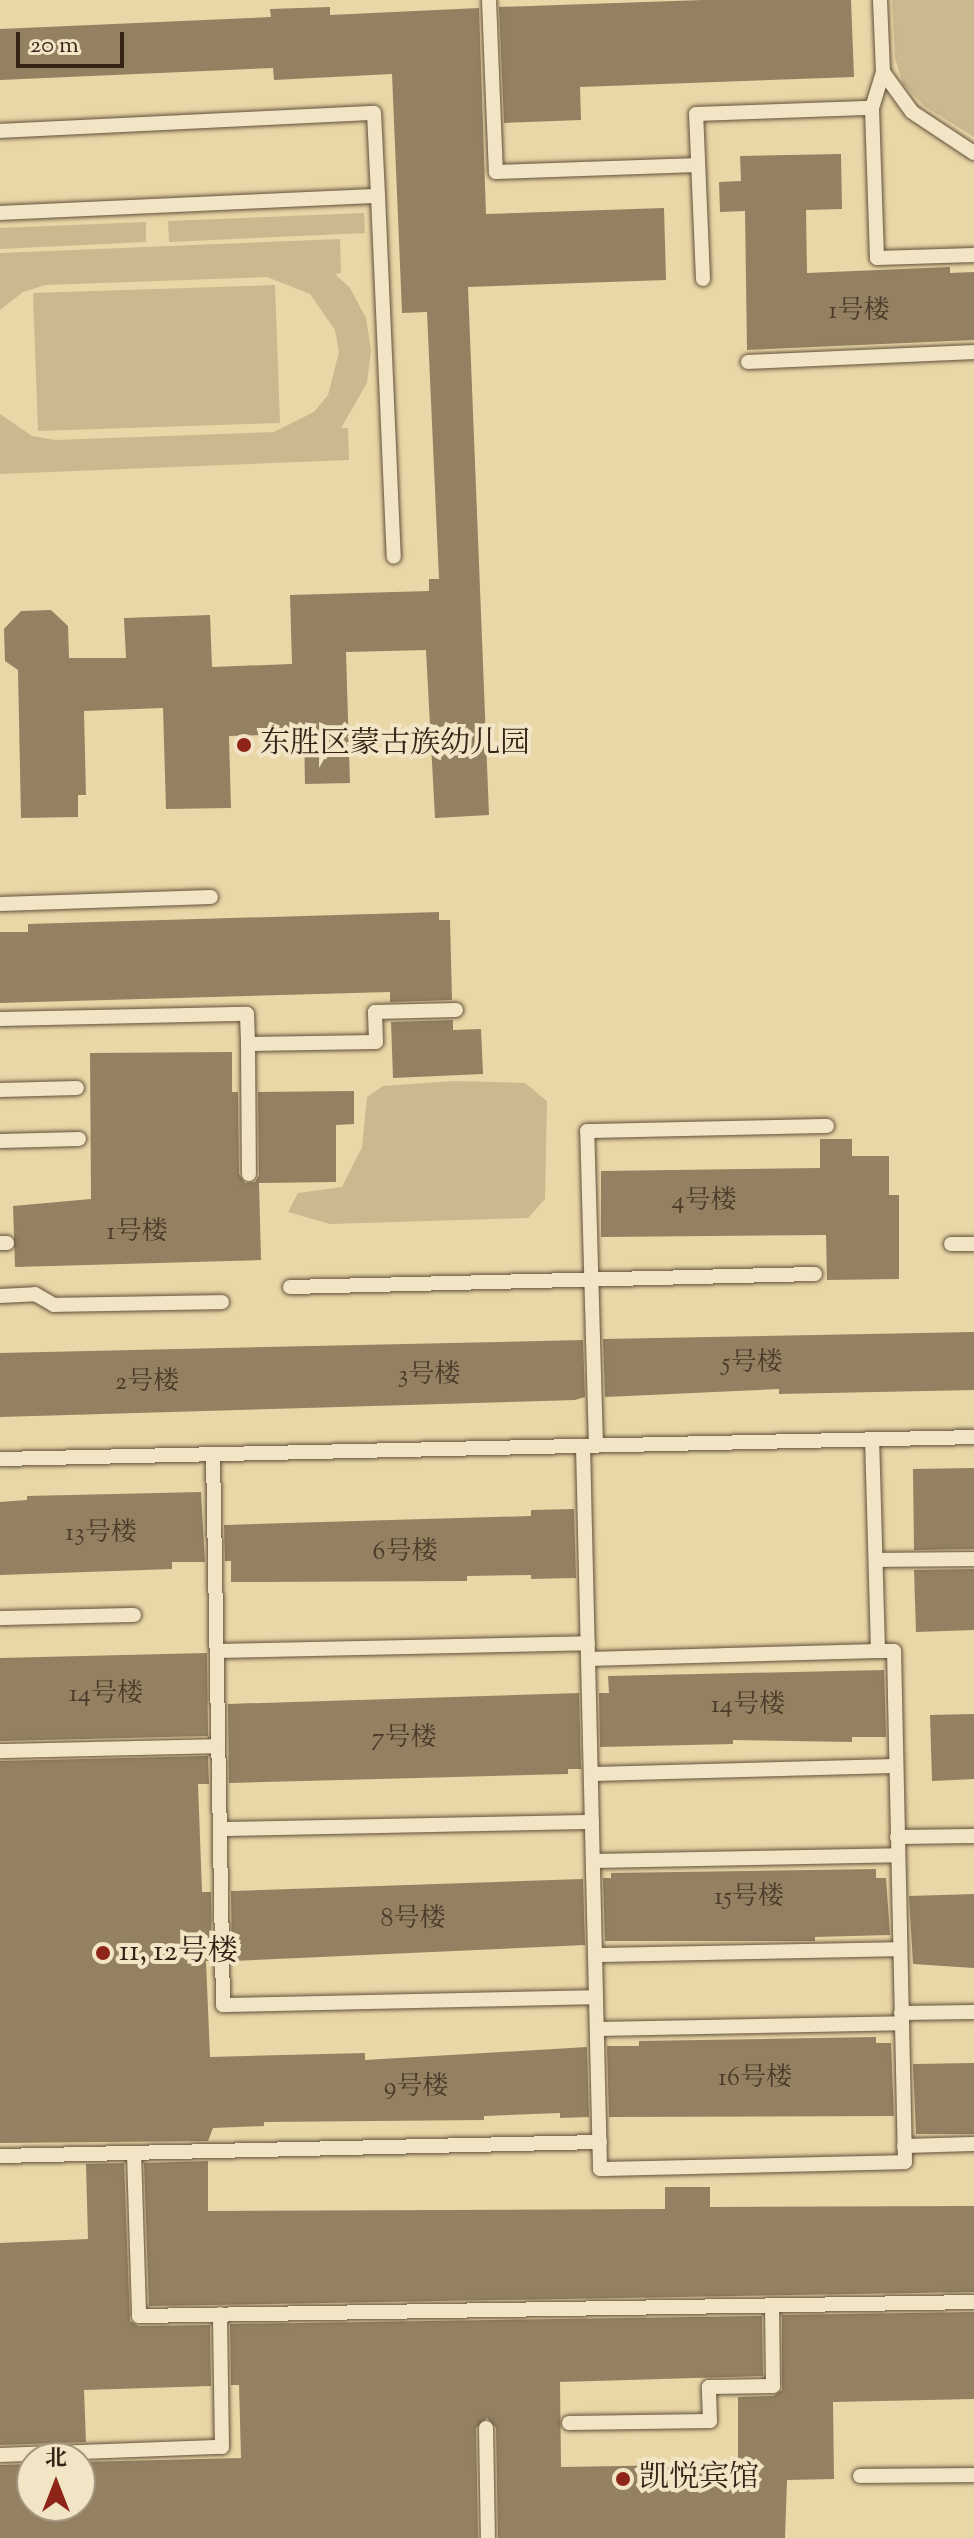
<!DOCTYPE html>
<meta charset="utf-8">
<style>
body{margin:0}
#map{position:relative;width:974px;height:2538px;overflow:hidden;background:#e9d7a7;font-family:"Sorts Mill Goudy","Noto Serif SC",serif}
div>[style]{position:absolute}
.green>*{inset:0;background:#cbb88f}
.building>*{inset:0;background:#938162}
.roads{filter:drop-shadow(0 0 2px #63503c) drop-shadow(0 0 2px #63503c)}
.lane>*{height:14px;margin:-7px;padding:0 7px;transform-origin:7px;border-radius:7px;background:#f1e5c6}
.dots>*{width:22px;height:22px;translate:-50% -50%;box-sizing:border-box;border:4px solid #f1e5c6;border-radius:50%}
span{translate:-50% -50%;white-space:nowrap;text-align:center;line-height:1.15;-webkit-text-stroke:8px #f1e5c6;paint-order:stroke}
.number-label{font-size:26px;color:#4d3a2a}
.number-label span{-webkit-text-stroke-width:0}
.poi-label{font-size:30px;color:#362318}
.left{translate:0 -50%;text-align:left}
.north{position:absolute;left:16px;top:2442px;width:80px;height:80px;box-sizing:border-box;background:#f1e5c6;border:2px solid #a69780;border-radius:50%;rotate:0deg;font-size:22px;font-weight:700;line-height:32px;text-align:center;color:#362318}
.north::after{content:'';display:block;margin:auto;width:28px;height:36px;background:#8f2418;clip-path:polygon(50% 0,100% 100%,50% 72%,0 100%)}
.scale{position:absolute;left:16px;top:32px;width:108px;height:36px;box-sizing:border-box;border:4px solid #362318;border-top:0;padding-left:10px;font-size:24px;line-height:28px;white-space:nowrap;color:#362318;-webkit-text-stroke:6px #f1e5c6;paint-order:stroke}
</style>
<div id="map">
<div class="green">
<div style="clip-path:polygon(892px 0,974px 0,974px 137px,924px 106px,903px 84px,895px 58px)"></div>
<div style="clip-path:polygon(364px 213px,365px 233px,169px 242px,168px 221px)"></div>
<div style="clip-path:polygon(146px 222px,146px 242px,0 249px,0 228px)"></div>
<div style="clip-path:polygon(340px 239px,341px 273px,335px 274px,350px 288px,366px 318px,371px 350px,367px 383px,341px 428px,348px 428px,349px 460px,0 474px,0 414px,32px 436px,55px 440px,274px 432px,314px 412px,328px 395px,339px 352px,335px 330px,310px 294px,267px 277px,45px 285px,23px 292px,0 310px,0 253px)"></div>
<div style="clip-path:polygon(275px 285px,280px 423px,38px 431px,33px 293px)"></div>
<div style="clip-path:polygon(454px 1081px,525px 1083px,547px 1101px,545px 1199px,528px 1218px,330px 1224px,288px 1212px,298px 1193px,342px 1187px,362px 1147px,367px 1097px,383px 1086px)"></div>
</div>
<div class="building">
<div style="clip-path:polygon(703px 0,851px 0,854px 77px,580px 87px,581px 120px,504px 123px,499px 7px)"></div>
<div style="clip-path:polygon(330px 7px,330px 15px,479px 8px,486px 214px,664px 208px,666px 280px,468px 287px,489px 815px,435px 818px,426px 650px,346px 652px,350px 783px,305px 784px,304px 734px,229px 736px,231px 808px,166px 809px,163px 708px,84px 711px,86px 795px,78px 795px,78px 817px,21px 818px,18px 670px,5px 661px,4px 629px,21px 611px,51px 610px,68px 626px,69px 658px,126px 658px,124px 618px,210px 615px,212px 667px,292px 664px,290px 595px,429px 591px,429px 579px,439px 579px,427px 312px,402px 313px,392px 74px,274px 80px,273px 68px,0 80px,0 29px,271px 17px,270px 9px)"></div>
<div style="clip-path:polygon(841px 154px,842px 209px,806px 210px,807px 273px,950px 267px,950px 273px,974px 272px,974px 340px,747px 350px,745px 211px,720px 212px,719px 182px,741px 181px,740px 156px)"></div>
<div style="clip-path:polygon(439px 912px,439px 920px,450px 920px,452px 1000px,390px 1002px,390px 992px,0 1003px,0 932px,28px 932px,28px 924px)"></div>
<div style="clip-path:polygon(453px 1020px,453px 1030px,481px 1029px,483px 1074px,393px 1078px,391px 1022px)"></div>
<div style="clip-path:polygon(232px 1052px,232px 1092px,238px 1092px,239px 1174px,245px 1183px,255px 1182px,259px 1175px,258px 1092px,354px 1091px,354px 1124px,336px 1125px,336px 1182px,259px 1183px,261px 1260px,15px 1267px,13px 1206px,91px 1199px,90px 1053px)"></div>
<div style="clip-path:polygon(820px 1139px,852px 1139px,852px 1156px,889px 1156px,889px 1195px,899px 1195px,899px 1279px,827px 1280px,826px 1235px,601px 1237px,601px 1171px,820px 1168px)"></div>
<div style="clip-path:polygon(974px 1332px,974px 1390px,779px 1394px,779px 1389px,605px 1397px,603px 1339px)"></div>
<div style="clip-path:polygon(583px 1340px,585px 1397px,575px 1400px,0 1417px,0 1353px)"></div>
<div style="clip-path:polygon(974px 1468px,974px 1549px,914px 1550px,913px 1469px)"></div>
<div style="clip-path:polygon(201px 1492px,205px 1562px,172px 1562px,172px 1569px,0 1575px,0 1502px,27px 1500px,27px 1496px)"></div>
<div style="clip-path:polygon(574px 1509px,576px 1578px,531px 1579px,531px 1575px,467px 1576px,467px 1581px,231px 1582px,231px 1561px,225px 1561px,224px 1525px,531px 1516px,531px 1510px)"></div>
<div style="clip-path:polygon(974px 1569px,974px 1630px,916px 1632px,914px 1570px)"></div>
<div style="clip-path:polygon(207px 1653px,208px 1736px,0 1741px,0 1658px)"></div>
<div style="clip-path:polygon(884px 1670px,886px 1737px,852px 1737px,852px 1742px,733px 1740px,733px 1744px,600px 1747px,599px 1693px,609px 1693px,608px 1676px)"></div>
<div style="clip-path:polygon(579px 1693px,581px 1769px,568px 1769px,568px 1774px,229px 1783px,228px 1704px)"></div>
<div style="clip-path:polygon(974px 1714px,974px 1779px,932px 1781px,930px 1715px)"></div>
<div style="clip-path:polygon(208px 1756px,209px 1784px,198px 1784px,202px 1892px,211px 1892px,212px 1961px,206px 1961px,210px 2057px,365px 2053px,365px 2060px,587px 2047px,589px 2117px,560px 2118px,560px 2113px,484px 2116px,484px 2120px,264px 2122px,264px 2126px,213px 2128px,208px 2141px,0 2143px,0 1761px)"></div>
<div style="clip-path:polygon(876px 1869px,876px 1878px,886px 1878px,890px 1935px,815px 1937px,815px 1941px,605px 1941px,603px 1878px,611px 1878px,611px 1873px)"></div>
<div style="clip-path:polygon(583px 1879px,585px 1945px,232px 1961px,231px 1891px)"></div>
<div style="clip-path:polygon(974px 1894px,974px 1968px,913px 1964px,909px 1896px)"></div>
<div style="clip-path:polygon(876px 2037px,876px 2043px,891px 2043px,894px 2116px,609px 2117px,607px 2046px,639px 2046px,639px 2041px)"></div>
<div style="clip-path:polygon(974px 2063px,974px 2134px,916px 2134px,913px 2064px)"></div>
<div style="clip-path:polygon(208px 2161px,208px 2211px,665px 2209px,665px 2187px,710px 2187px,710px 2207px,974px 2206px,974px 2292px,149px 2306px,144px 2163px)"></div>
<div style="clip-path:polygon(124px 2163px,130px 2321px,139px 2326px,210px 2325px,211px 2386px,84px 2390px,86px 2442px,0 2445px,0 2243px,88px 2239px,86px 2164px)"></div>
<div style="clip-path:polygon(974px 2312px,974px 2399px,833px 2402px,834px 2479px,787px 2480px,785px 2538px,498px 2538px,496px 2428px,487px 2418px,476px 2428px,478px 2538px,0 2538px,0 2465px,32px 2464px,32px 2506px,80px 2506px,80px 2462px,241px 2458px,239px 2385px,231px 2385px,230px 2324px,762px 2316px,763px 2376px,560px 2382px,561px 2467px,738px 2464px,738px 2397px,773px 2396px,782px 2390px,782px 2315px)"></div>
</div>
<div class="roads">
<div class="lane">
<div style="left:489px;top:0;width:172px;rotate:87.7deg"></div>
<div style="left:496px;top:172px;width:202px;rotate:-2deg"></div>
<div style="left:880px;top:0;width:72px;rotate:87.6deg"></div>
<div style="left:883px;top:72px;width:49px;rotate:54.1deg"></div>
<div style="left:912px;top:112px;width:74px;rotate:33.5deg"></div>
<div style="left:883px;top:72px;width:38px;rotate:107deg"></div>
<div style="left:872px;top:108px;width:150px;rotate:88.1deg"></div>
<div style="left:877px;top:258px;width:97px;rotate:-1.8deg"></div>
<div style="left:0;top:131px;width:374px;rotate:-2.8deg"></div>
<div style="left:374px;top:113px;width:83px;rotate:87.2deg"></div>
<div style="left:0;top:213px;width:378px;rotate:-2.6deg"></div>
<div style="left:378px;top:196px;width:361px;rotate:87.5deg"></div>
<div style="left:703px;top:279px;width:165px;rotate:-92.4deg"></div>
<div style="left:696px;top:114px;width:176px;rotate:-2deg"></div>
<div style="left:748px;top:362px;width:226px;rotate:-2.5deg"></div>
<div style="left:0;top:904px;width:211px;rotate:-1.9deg"></div>
<div style="left:0;top:1019px;width:247px;rotate:-1.2deg"></div>
<div style="left:247px;top:1014px;width:30px;rotate:88deg"></div>
<div style="left:248px;top:1044px;width:128px;rotate:-0.9deg"></div>
<div style="left:376px;top:1042px;width:30px;rotate:-92deg"></div>
<div style="left:375px;top:1012px;width:81px;rotate:-1.4deg"></div>
<div style="left:248px;top:1044px;width:130px;rotate:89.6deg"></div>
<div style="left:0;top:1090px;width:77px;rotate:-1.5deg"></div>
<div style="left:0;top:1141px;width:79px;rotate:-1.5deg"></div>
<div style="left:0;top:1243px;width:7px"></div>
<div style="left:951px;top:1244px;width:23px"></div>
<div style="left:290px;top:1287px;width:525px;rotate:-1.42deg"></div>
<div style="left:0;top:1296px;width:35px;rotate:-3deg"></div>
<div style="left:35px;top:1294px;width:22px;rotate:30deg"></div>
<div style="left:54px;top:1305px;width:168px;rotate:-1deg"></div>
<div style="left:583px;top:1446px;width:723px;rotate:88.65deg"></div>
<div style="left:600px;top:2169px;width:305px;rotate:-1.3deg"></div>
<div style="left:905px;top:2162px;width:511px;rotate:-91.23deg"></div>
<div style="left:894px;top:1651px;width:16px;rotate:180deg"></div>
<div style="left:878px;top:1651px;width:211px;rotate:-91.6deg"></div>
<div style="left:596px;top:1446px;width:315px;rotate:-91.6deg"></div>
<div style="left:587px;top:1131px;width:240px;rotate:-1.2deg"></div>
<div style="left:213px;top:1454px;width:551px;rotate:88.96deg"></div>
<div style="left:223px;top:2005px;width:373px;rotate:-1.2deg"></div>
<div style="left:0;top:1459px;width:974px;rotate:-1.29deg"></div>
<div style="left:876px;top:1560px;width:98px;rotate:-0.6deg"></div>
<div style="left:0;top:1618px;width:134px;rotate:-1.3deg"></div>
<div style="left:217px;top:1651px;width:371px;rotate:-1.2deg"></div>
<div style="left:588px;top:1659px;width:290px;rotate:-1.6deg"></div>
<div style="left:0;top:1751px;width:218px;rotate:-1.3deg"></div>
<div style="left:591px;top:1774px;width:305px;rotate:-1.5deg"></div>
<div style="left:220px;top:1829px;width:372px;rotate:-1.1deg"></div>
<div style="left:897px;top:1837px;width:77px;rotate:-0.7deg"></div>
<div style="left:593px;top:1861px;width:305px;rotate:-1.1deg"></div>
<div style="left:595px;top:1955px;width:305px;rotate:-1.1deg"></div>
<div style="left:901px;top:2013px;width:73px;rotate:-0.8deg"></div>
<div style="left:597px;top:2029px;width:305px;rotate:-1.1deg"></div>
<div style="left:904px;top:2146px;width:70px;rotate:-1.6deg"></div>
<div style="left:134px;top:2153px;width:163px;rotate:88.2deg"></div>
<div style="left:139px;top:2316px;width:835px;rotate:-0.96deg"></div>
<div style="left:0;top:2156px;width:600px;rotate:-1.34deg"></div>
<div style="left:569px;top:2423px;width:141px;rotate:-0.8deg"></div>
<div style="left:710px;top:2421px;width:34px;rotate:-92deg"></div>
<div style="left:709px;top:2387px;width:64px;rotate:-0.9deg"></div>
<div style="left:773px;top:2386px;width:81px;rotate:-90.7deg"></div>
<div style="left:486px;top:2428px;width:110px;rotate:89deg"></div>
<div style="left:0;top:2455px;width:222px;rotate:-2.1deg"></div>
<div style="left:222px;top:2447px;width:133px;rotate:-90.9deg"></div>
<div style="left:860px;top:2476px;width:114px;rotate:-0.5deg"></div>
</div>
</div>
<div class="dots">
<div style="left:244px;top:745px;background:#8f2418"></div>
<div style="left:103px;top:1953px;background:#8f2418"></div>
<div style="left:623px;top:2479px;background:#8f2418"></div>
</div>
<div class="number-label">
<span style="left:859px;top:312px">1号楼</span>
<span style="left:704px;top:1202px">4号楼</span>
<span style="left:137px;top:1233px">1号楼</span>
<span style="left:752px;top:1364px">5号楼</span>
<span style="left:429px;top:1376px">3号楼</span>
<span style="left:147px;top:1383px">2号楼</span>
<span style="left:101px;top:1534px">13号楼</span>
<span style="left:405px;top:1553px">6号楼</span>
<span style="left:106px;top:1695px">14号楼</span>
<span style="left:748px;top:1706px">14号楼</span>
<span style="left:404px;top:1739px">7号楼</span>
<span style="left:749px;top:1898px">15号楼</span>
<span style="left:413px;top:1920px">8号楼</span>
<span style="left:755px;top:2079px">16号楼</span>
<span style="left:416px;top:2088px">9号楼</span>
</div>
<div class="poi-label">
<span class="left" style="left:260px;top:745px">东胜区蒙古族幼儿园</span>
<span class="left" style="left:119px;top:1953px">11, 12号楼</span>
<span class="left" style="left:639px;top:2479px">凯悦宾馆</span>
</div>
<div class="north">北</div>
<div class="scale">20 m</div>
</div>
